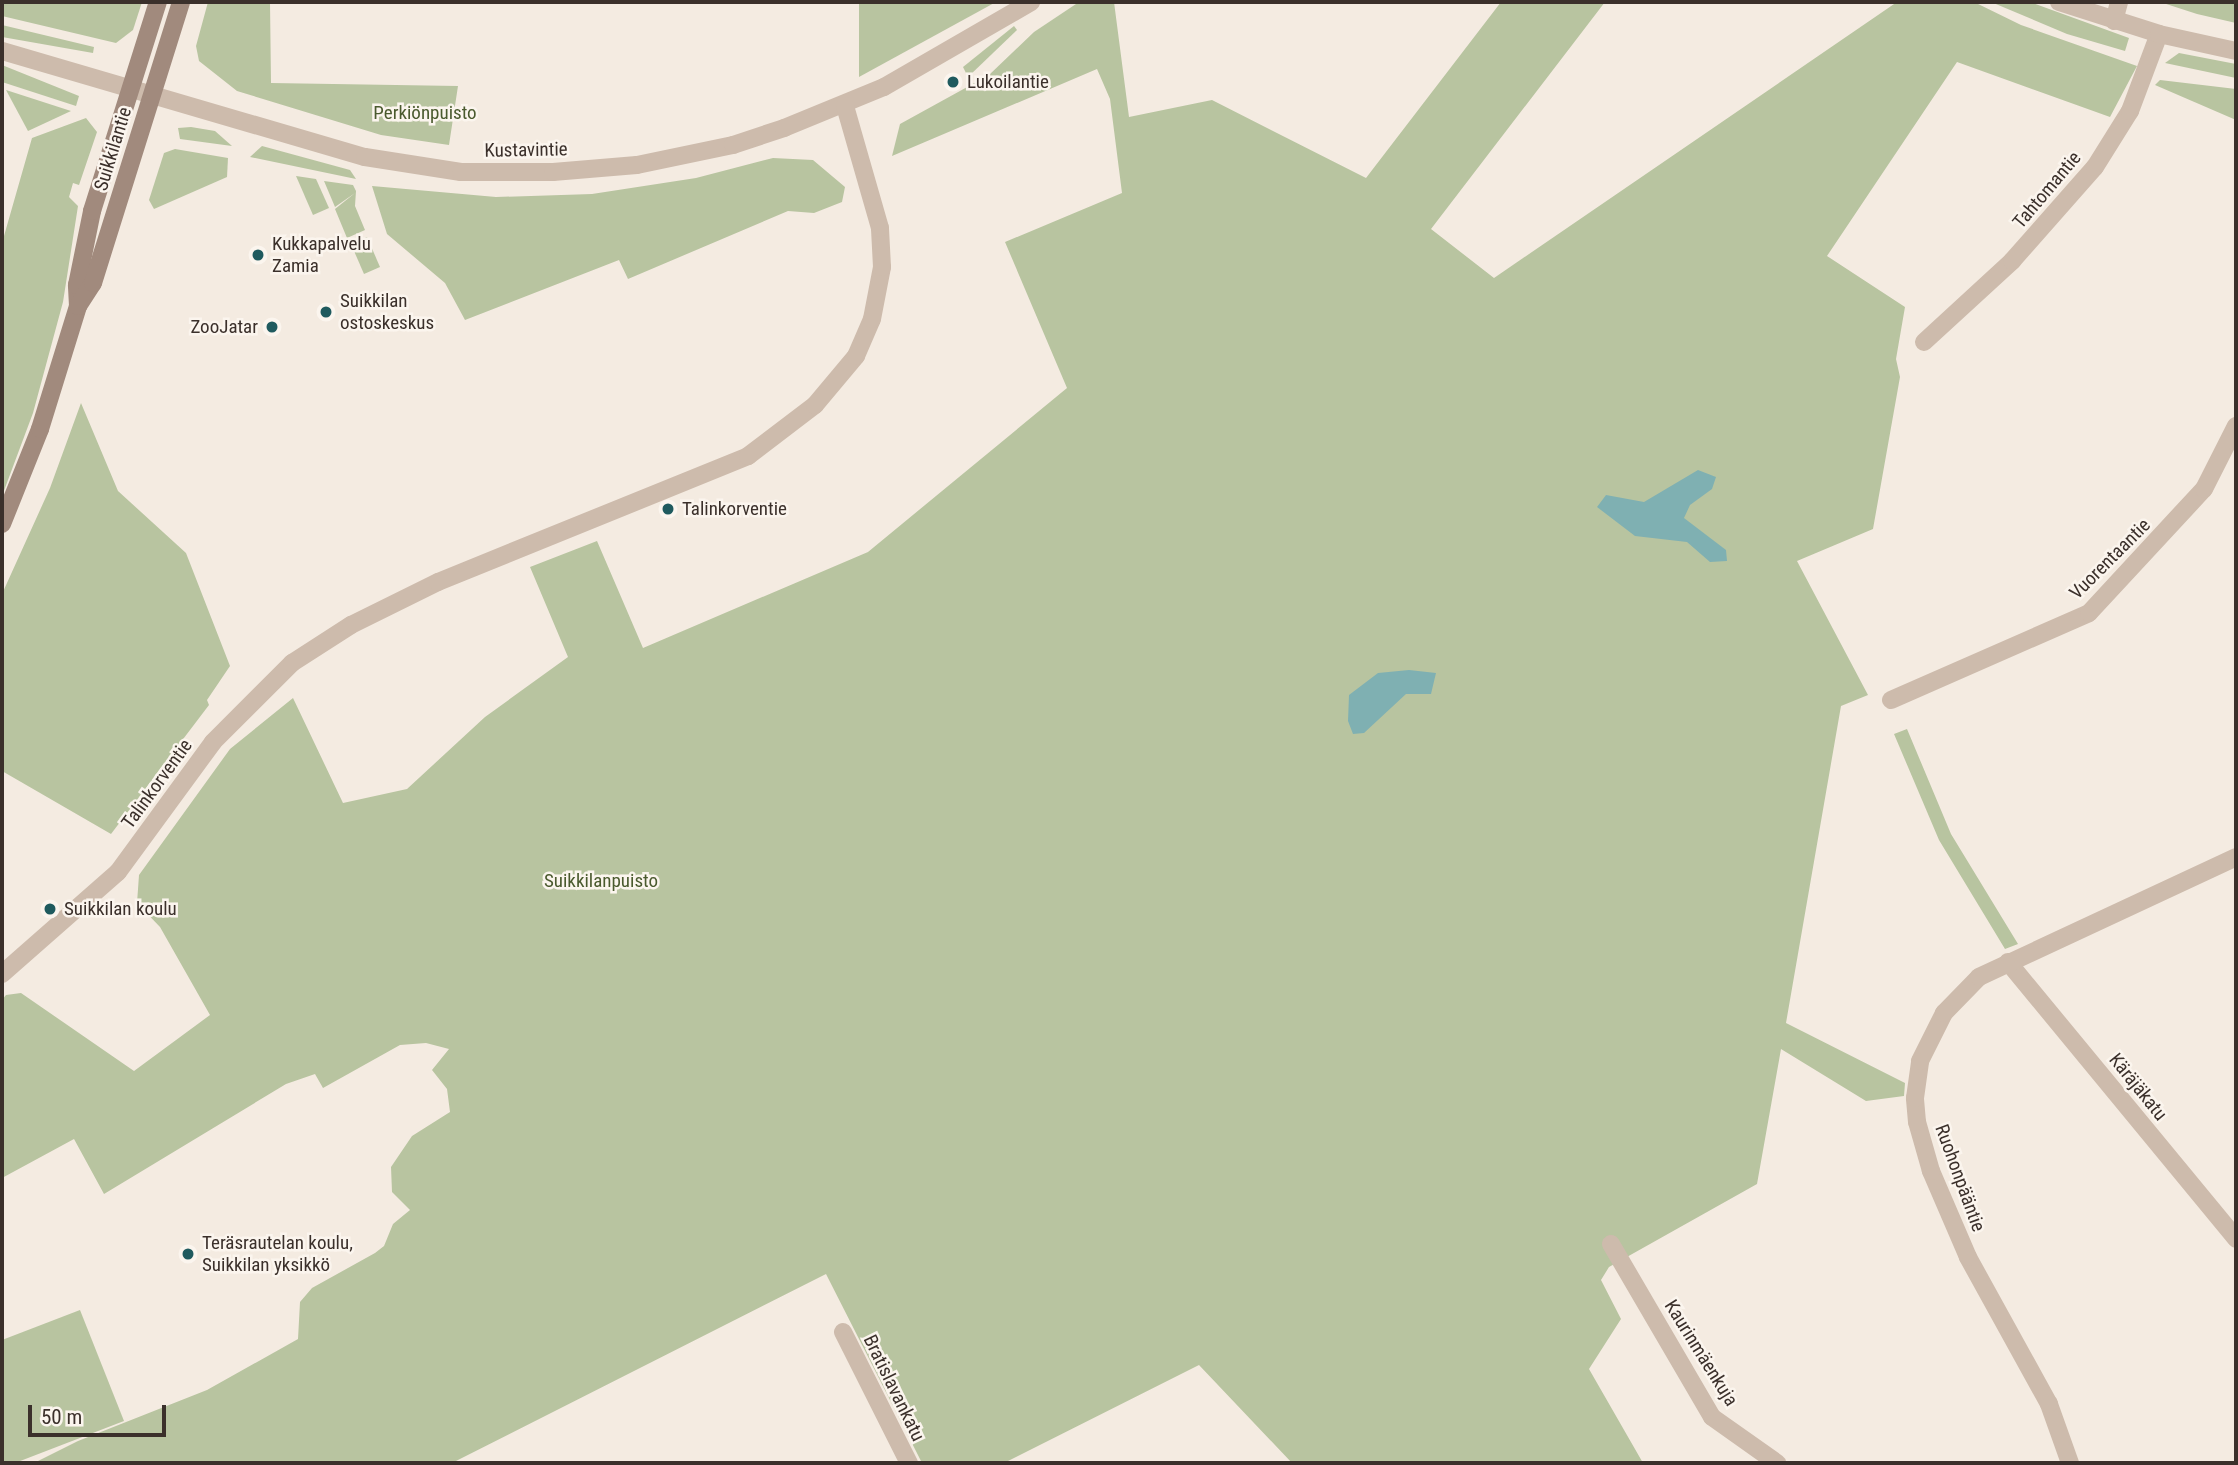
<!DOCTYPE html>
<meta charset="utf-8">
<style>
body{margin:0}
#map{position:relative;width:2238px;height:1465px;overflow:hidden;background:#f4ebe1;font-family:"Roboto Condensed",sans-serif}
div>[style]{position:absolute}
.green>*{inset:0;background:#b8c4a0}
.water>*{inset:0;background:#7fb0b2}
.minor>*{height:18px;margin:-9px;padding:0 9px;transform-origin:9px;border-radius:9px;background:#cdbbac}
.tertiary>*{height:18px;margin:-9px;padding:0 9px;transform-origin:9px;border-radius:9px;background:#cdbbac}
.secondary>*{height:18px;margin:-9px;padding:0 9px;transform-origin:9px;border-radius:9px;background:#a18a7d}
.dots>*{width:19px;height:19px;translate:-50% -50%;box-sizing:border-box;border:4px solid #fbf5ee;border-radius:50%}
span{translate:-50% -50%;white-space:nowrap;text-align:center;line-height:1.15;-webkit-text-stroke:5px #fbf5ee;paint-order:stroke}
.poi-label{font-size:19px;color:#3b302b}
.left{translate:0 -50%;text-align:left}
.right{translate:-100% -50%;text-align:right}
.park-label{font-size:19px;color:#4a5a2e}
.street-label{font-size:19px;color:#3b302b}
.frame{position:absolute;inset:0;border:4px solid #3b302b;pointer-events:none}
.scale{position:absolute;left:28px;top:1405px;width:138px;height:32px;box-sizing:border-box;border:4px solid #3b302b;border-top:0;padding-left:9px;font-size:21px;line-height:24px;white-space:nowrap;color:#3b302b;-webkit-text-stroke:5px #fbf5ee;paint-order:stroke}
</style>
<div id="map">
<div class="green">
<div style="clip-path:polygon(2px 2px,142px 2px,133px 30px,116px 43px,2px 16px)"></div>
<div style="clip-path:polygon(208px 2px,270px 2px,271px 83px,458px 86px,449px 145px,381px 135px,237px 91px,199px 61px,196px 46px)"></div>
<div style="clip-path:polygon(859px 2px,996px 2px,859px 77px)"></div>
<div style="clip-path:polygon(1079px 2px,1114px 2px,1129px 117px,1212px 100px,1366px 178px,1501px 2px,1605px 2px,1431px 229px,1494px 278px,1897px 2px,1974px 2px,2021px 25px,2137px 66px,2110px 117px,1957px 62px,1827px 256px,1905px 307px,1896px 359px,1900px 377px,1873px 529px,1797px 561px,1868px 695px,1841px 706px,1786px 1023px,1905px 1083px,1904px 1096px,1866px 1101px,1781px 1049px,1757px 1184px,1609px 1267px,1601px 1280px,1621px 1319px,1589px 1369px,1643px 1463px,1292px 1463px,1199px 1365px,1004px 1463px,922px 1463px,826px 1274px,452px 1463px,34px 1463px,78px 1441px,207px 1390px,298px 1339px,300px 1302px,312px 1288px,375px 1253px,384px 1246px,393px 1224px,410px 1210px,392px 1192px,391px 1167px,412px 1136px,450px 1112px,447px 1089px,432px 1070px,449px 1049px,426px 1043px,400px 1045px,323px 1088px,315px 1074px,286px 1084px,104px 1194px,74px 1139px,2px 1178px,2px 1000px,6px 995px,21px 993px,134px 1071px,210px 1015px,160px 927px,137px 903px,139px 875px,230px 749px,293px 698px,343px 803px,407px 789px,485px 717px,568px 657px,530px 567px,597px 541px,643px 648px,868px 552px,1067px 388px,1005px 242px,1122px 193px,1110px 99px,1097px 69px,892px 156px,900px 124px,989px 75px,1034px 32px)"></div>
<div style="clip-path:polygon(1991px 2px,2030px 2px,2129px 38px,2125px 51px,2067px 34px)"></div>
<div style="clip-path:polygon(2160px 2px,2236px 2px,2236px 23px,2197px 14px)"></div>
<div style="clip-path:polygon(2px 25px,94px 47px,93px 53px,2px 37px)"></div>
<div style="clip-path:polygon(1014px 26px,1017px 30px,968px 77px,963px 67px)"></div>
<div style="clip-path:polygon(2179px 53px,2236px 64px,2236px 78px,2165px 63px)"></div>
<div style="clip-path:polygon(2px 65px,79px 96px,76px 106px,2px 82px)"></div>
<div style="clip-path:polygon(2160px 80px,2236px 89px,2236px 120px,2155px 85px)"></div>
<div style="clip-path:polygon(6px 90px,71px 111px,28px 131px)"></div>
<div style="clip-path:polygon(86px 118px,97px 132px,79px 185px,73px 183px,69px 197px,78px 206px,63px 302px,33px 413px,2px 496px,2px 243px,32px 138px)"></div>
<div style="clip-path:polygon(191px 127px,215px 131px,232px 146px,180px 139px,178px 128px)"></div>
<div style="clip-path:polygon(262px 146px,350px 170px,356px 179px,250px 157px)"></div>
<div style="clip-path:polygon(175px 149px,228px 158px,227px 177px,154px 209px,149px 200px,164px 153px)"></div>
<div style="clip-path:polygon(773px 158px,813px 160px,845px 187px,842px 202px,814px 213px,788px 211px,628px 279px,619px 260px,465px 320px,445px 283px,387px 234px,372px 186px,496px 197px,592px 194px,696px 178px)"></div>
<div style="clip-path:polygon(296px 176px,316px 179px,329px 208px,313px 215px)"></div>
<div style="clip-path:polygon(324px 181px,353px 185px,356px 191px,355px 206px,365px 230px,347px 238px,335px 209px,355px 193px,335px 207px)"></div>
<div style="clip-path:polygon(367px 237px,380px 267px,364px 274px,351px 244px)"></div>
<div style="clip-path:polygon(81px 403px,118px 491px,186px 553px,230px 666px,207px 700px,209px 705px,111px 834px,2px 771px,2px 594px,50px 488px)"></div>
<div style="clip-path:polygon(1907px 729px,1951px 834px,2018px 944px,2005px 949px,1939px 840px,1894px 734px)"></div>
<div style="clip-path:polygon(80px 1310px,124px 1421px,15px 1463px,2px 1463px,2px 1340px)"></div>
</div>
<div class="water">
<div style="clip-path:polygon(1698px 470px,1716px 477px,1712px 489px,1690px 505px,1684px 518px,1726px 550px,1727px 561px,1710px 562px,1687px 542px,1635px 536px,1597px 507px,1606px 495px,1644px 502px)"></div>
<div style="clip-path:polygon(1409px 670px,1436px 673px,1431px 694px,1406px 694px,1364px 733px,1353px 734px,1348px 721px,1349px 695px,1378px 673px)"></div>
</div>
<div class="minor">
<div style="left:2114px;top:21px;width:20px;rotate:-75deg"></div>
<div style="left:2px;top:51px;width:378px;rotate:16.3deg"></div>
<div style="left:365px;top:157px;width:97px;rotate:8.9deg"></div>
<div style="left:461px;top:172px;width:92px"></div>
<div style="left:553px;top:172px;width:84px;rotate:-4.8deg"></div>
<div style="left:637px;top:165px;width:98px;rotate:-11.8deg"></div>
<div style="left:733px;top:145px;width:54px;rotate:-18.4deg"></div>
<div style="left:784px;top:128px;width:108px;rotate:-22.3deg"></div>
<div style="left:884px;top:87px;width:170px;rotate:-30deg"></div>
<div style="left:1924px;top:342px;width:120px;rotate:-42.6deg"></div>
<div style="left:2012px;top:261px;width:125px;rotate:-48.6deg"></div>
<div style="left:2095px;top:167px;width:66px;rotate:-58deg"></div>
<div style="left:2130px;top:111px;width:82px;rotate:-69.4deg"></div>
<div style="left:1891px;top:700px;width:216px;rotate:-23.7deg"></div>
<div style="left:2089px;top:613px;width:169px;rotate:-47.2deg"></div>
<div style="left:2204px;top:489px;width:71px;rotate:-63.1deg"></div>
<div style="left:2008px;top:962px;width:359px;rotate:50.5deg"></div>
<div style="left:2px;top:974px;width:154px;rotate:-41.3deg"></div>
<div style="left:118px;top:872px;width:161px;rotate:-53.8deg"></div>
<div style="left:213px;top:742px;width:112px;rotate:-45deg"></div>
<div style="left:292px;top:663px;width:70px;rotate:-32.8deg"></div>
<div style="left:351px;top:625px;width:97px;rotate:-26.3deg"></div>
<div style="left:438px;top:582px;width:335px;rotate:-22.1deg"></div>
<div style="left:748px;top:456px;width:84px;rotate:-37.3deg"></div>
<div style="left:815px;top:405px;width:64px;rotate:-50.1deg"></div>
<div style="left:856px;top:356px;width:40px;rotate:-66.6deg"></div>
<div style="left:872px;top:319px;width:53px;rotate:-79.1deg"></div>
<div style="left:882px;top:267px;width:39px;rotate:-93deg"></div>
<div style="left:880px;top:228px;width:127px;rotate:-106deg"></div>
<div style="left:1611px;top:1244px;width:200px;rotate:59.7deg"></div>
<div style="left:1712px;top:1417px;width:80px;rotate:35.3deg"></div>
<div style="left:843px;top:1332px;width:147px;rotate:63.3deg"></div>
<div style="left:2070px;top:1463px;width:63px;rotate:-109.6deg"></div>
<div style="left:2049px;top:1404px;width:168px;rotate:-118.9deg"></div>
<div style="left:1968px;top:1257px;width:94px;rotate:-113.3deg"></div>
<div style="left:1931px;top:1171px;width:51px;rotate:-105.9deg"></div>
<div style="left:1917px;top:1122px;width:24px;rotate:-95deg"></div>
<div style="left:1915px;top:1098px;width:37px;rotate:-82deg"></div>
<div style="left:1920px;top:1061px;width:54px;rotate:-63.4deg"></div>
<div style="left:1944px;top:1013px;width:50px;rotate:-45.8deg"></div>
<div style="left:1979px;top:977px;width:284px;rotate:-25deg"></div>
</div>
<div class="tertiary">
<div style="left:2059px;top:2px;width:105px;rotate:17.7deg"></div>
<div style="left:2159px;top:34px;width:79px;rotate:12.4deg"></div>
</div>
<div class="secondary">
<div style="left:78px;top:306px;width:21px;rotate:-93deg"></div>
<div style="left:77px;top:285px;width:76px;rotate:-78.5deg"></div>
<div style="left:92px;top:211px;width:219px;rotate:-72.5deg"></div>
<div style="left:2px;top:524px;width:102px;rotate:-68.2deg"></div>
<div style="left:40px;top:429px;width:129px;rotate:-72.8deg"></div>
<div style="left:78px;top:306px;width:27px;rotate:-57deg"></div>
<div style="left:93px;top:283px;width:294px;rotate:-72.6deg"></div>
</div>
<div class="dots">
<div style="left:953px;top:82px;background:#1f5a5e"></div>
<div style="left:258px;top:255px;background:#1f5a5e"></div>
<div style="left:326px;top:312px;background:#1f5a5e"></div>
<div style="left:272px;top:327px;background:#1f5a5e"></div>
<div style="left:668px;top:509px;background:#1f5a5e"></div>
<div style="left:50px;top:909px;background:#1f5a5e"></div>
<div style="left:188px;top:1254px;background:#1f5a5e"></div>
</div>
<div class="poi-label">
<span class="left" style="left:967px;top:82px">Lukoilantie</span>
<span class="left" style="left:272px;top:255px">Kukkapalvelu<br>Zamia</span>
<span class="left" style="left:340px;top:312px">Suikkilan<br>ostoskeskus</span>
<span class="right" style="left:258px;top:327px">ZooJatar</span>
<span class="left" style="left:682px;top:509px">Talinkorventie</span>
<span class="left" style="left:64px;top:909px">Suikkilan koulu</span>
<span class="left" style="left:202px;top:1254px">Teräsrautelan koulu,<br>Suikkilan yksikkö</span>
</div>
<div class="park-label">
<span style="left:425px;top:113px">Perkiönpuisto</span>
<span style="left:601px;top:881px">Suikkilanpuisto</span>
</div>
<div class="street-label">
<span style="left:113px;top:149px;rotate:-73deg">Suikkilantie</span>
<span style="left:526px;top:150px;rotate:-1deg">Kustavintie</span>
<span style="left:2047px;top:190px;rotate:-50deg">Tahtomantie</span>
<span style="left:2110px;top:559px;rotate:-45deg">Vuorentaantie</span>
<span style="left:157px;top:784px;rotate:-54deg">Talinkorventie</span>
<span style="left:2138px;top:1087px;rotate:51deg">Käräjäkatu</span>
<span style="left:1960px;top:1178px;rotate:70deg">Ruohonpääntie</span>
<span style="left:1701px;top:1353px;rotate:58deg">Kaurinmäenkuja</span>
<span style="left:894px;top:1388px;rotate:64deg">Bratislavankatu</span>
</div>
<div class="frame"></div>
<div class="scale">50 m</div>
</div>
